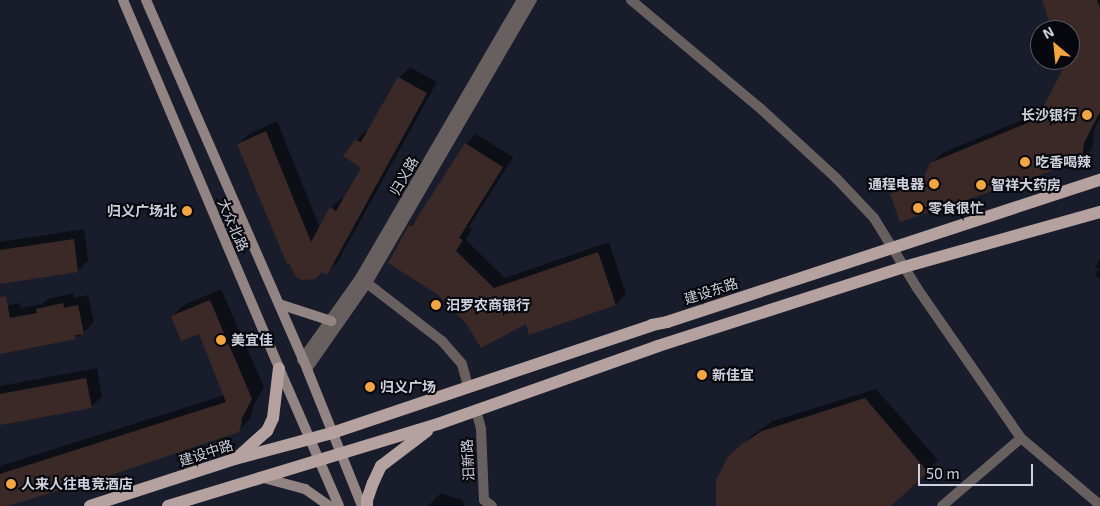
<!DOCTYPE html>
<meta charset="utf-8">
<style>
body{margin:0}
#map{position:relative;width:1100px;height:506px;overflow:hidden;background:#191d2b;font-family:"Exo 2","Noto Sans SC",sans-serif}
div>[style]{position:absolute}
.shadow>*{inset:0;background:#0007}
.building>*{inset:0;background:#3b2927}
.minor>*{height:10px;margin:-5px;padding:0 5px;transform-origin:5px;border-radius:5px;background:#685f5f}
.tertiary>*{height:10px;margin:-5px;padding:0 5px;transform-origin:5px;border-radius:5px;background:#685f5f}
.secondary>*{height:10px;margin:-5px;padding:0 5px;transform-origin:5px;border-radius:5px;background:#938484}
.primary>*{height:12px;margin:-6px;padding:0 6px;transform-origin:6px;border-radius:6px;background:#b4a1a0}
.dots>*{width:14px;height:14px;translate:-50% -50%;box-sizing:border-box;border:2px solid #06080e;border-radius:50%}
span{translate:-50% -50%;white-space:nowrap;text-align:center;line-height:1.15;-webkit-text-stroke:4px #06080e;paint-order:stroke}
.poi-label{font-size:14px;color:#cfd2dc;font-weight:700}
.right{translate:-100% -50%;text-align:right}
.left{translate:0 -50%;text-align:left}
.street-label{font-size:14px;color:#cfd2dc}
.north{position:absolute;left:1030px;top:20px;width:50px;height:50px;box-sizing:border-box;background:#06080e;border:1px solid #565960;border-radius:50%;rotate:332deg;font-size:14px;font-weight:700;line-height:20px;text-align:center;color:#cfd2dc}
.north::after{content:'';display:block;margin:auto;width:18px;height:22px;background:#f2a541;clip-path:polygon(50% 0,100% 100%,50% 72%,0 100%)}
.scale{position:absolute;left:918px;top:464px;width:115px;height:22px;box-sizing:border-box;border:2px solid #cfd2dc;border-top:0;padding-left:6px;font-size:15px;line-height:18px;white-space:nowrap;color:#cfd2dc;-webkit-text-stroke:4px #06080e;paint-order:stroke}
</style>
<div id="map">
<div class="shadow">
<div style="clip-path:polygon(1043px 0,1100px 0,1100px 117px,1094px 131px,1092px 149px,1081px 159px,892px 195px,902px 184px,926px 175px,931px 164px,942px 153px,1042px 112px,1065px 67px,1063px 60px,1070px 60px,1070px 30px,1053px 30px)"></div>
<div style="clip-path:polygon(410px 67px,437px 82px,337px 263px,326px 273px,238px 144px,249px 134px,277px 121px,320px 228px,331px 208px,341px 198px,344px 199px,362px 168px,356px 141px,366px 130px,369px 131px,399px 78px)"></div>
<div style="clip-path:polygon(476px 134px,513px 157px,469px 227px,472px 229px,466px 240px,505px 278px,609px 242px,626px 294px,616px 304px,530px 334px,526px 322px,410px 226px,421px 215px,466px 144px)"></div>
<div style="clip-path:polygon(84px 229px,88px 261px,78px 271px,0 283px,0 242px)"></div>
<div style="clip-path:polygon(1100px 259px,1100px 278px,1095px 276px,1099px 269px,1095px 267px)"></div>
<div style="clip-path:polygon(221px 289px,264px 387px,252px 408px,253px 410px,250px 419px,238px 431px,0 506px,0 466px,225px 395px,200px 332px,172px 316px,184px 305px)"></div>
<div style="clip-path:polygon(73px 293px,74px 298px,88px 295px,94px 322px,83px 333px,75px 338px,0 353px,0 307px,20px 303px,21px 308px,42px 304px,48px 299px)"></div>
<div style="clip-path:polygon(97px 368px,102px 397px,91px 407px,0 423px,0 386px)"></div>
<div style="clip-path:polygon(876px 389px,938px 460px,889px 506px,717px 506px,729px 457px,754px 434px,773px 421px)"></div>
<div style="clip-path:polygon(441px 493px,462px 500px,465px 506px,428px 506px)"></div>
</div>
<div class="building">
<div style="clip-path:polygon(1042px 0,1097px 0,1100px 9px,1100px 112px,1084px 143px,1082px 161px,900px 222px,890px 194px,922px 182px,930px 163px,1037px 119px,1064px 67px,1062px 60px,1070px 60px,1070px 30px,1052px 30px)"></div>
<div style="clip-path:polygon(398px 77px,427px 93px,327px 275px,322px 272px,315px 279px,302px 280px,296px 277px,289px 263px,287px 264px,237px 144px,266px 131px,311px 242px,330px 207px,336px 211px,361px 168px,343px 156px,355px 140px,361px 142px)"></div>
<div style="clip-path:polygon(465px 143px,503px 167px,459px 238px,463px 240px,456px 251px,494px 288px,598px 252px,616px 305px,529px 335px,526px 324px,481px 348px,466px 323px,437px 294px,388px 263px,409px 225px,412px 226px)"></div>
<div style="clip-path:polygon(74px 239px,78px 272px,0 284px,0 250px)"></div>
<div style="clip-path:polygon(6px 296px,10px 318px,37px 313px,36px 309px,63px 303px,64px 308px,78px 305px,84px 334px,75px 335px,76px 339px,0 354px,0 297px)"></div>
<div style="clip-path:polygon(210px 300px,252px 399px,241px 420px,242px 422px,239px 432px,114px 474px,7px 506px,0 506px,0 474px,226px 402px,199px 334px,181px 341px,171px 316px)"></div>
<div style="clip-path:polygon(86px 378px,92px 408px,0 425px,0 394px)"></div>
<div style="clip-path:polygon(865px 398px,928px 472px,891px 506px,716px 506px,716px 480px,728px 457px,742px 444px,762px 431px)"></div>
</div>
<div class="minor">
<div style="left:631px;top:0;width:170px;rotate:40deg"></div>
<div style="left:761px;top:109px;width:102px;rotate:42.6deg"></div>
<div style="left:836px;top:178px;width:55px;rotate:46.5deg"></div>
<div style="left:874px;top:218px;width:82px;rotate:58.4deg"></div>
<div style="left:917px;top:288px;width:183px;rotate:55.3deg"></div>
<div style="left:1021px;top:438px;width:104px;rotate:40.3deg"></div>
<div style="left:942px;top:506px;width:104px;rotate:-40.7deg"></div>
</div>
<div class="tertiary">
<div style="left:363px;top:280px;width:100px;rotate:37.7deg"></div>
<div style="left:442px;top:341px;width:30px;rotate:49deg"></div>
<div style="left:462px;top:364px;width:24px;rotate:75deg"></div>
<div style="left:302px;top:360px;width:100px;rotate:-54.7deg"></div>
<div style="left:360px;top:278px;width:322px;rotate:-59.8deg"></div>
<div style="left:307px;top:369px;width:105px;rotate:-55.1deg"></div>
<div style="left:367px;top:283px;width:328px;rotate:-59.8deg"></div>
<div style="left:476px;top:410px;width:20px;rotate:75deg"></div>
<div style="left:481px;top:429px;width:71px;rotate:87.6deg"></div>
<div style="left:484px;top:500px;width:10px;rotate:37deg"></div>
</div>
<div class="secondary">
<div style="left:123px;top:0;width:400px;rotate:67deg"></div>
<div style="left:279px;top:368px;width:150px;rotate:66.5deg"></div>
<div style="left:146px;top:0;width:403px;rotate:66.4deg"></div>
<div style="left:307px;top:369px;width:148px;rotate:68.1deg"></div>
<div style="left:279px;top:304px;width:55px;rotate:18.1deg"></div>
<div style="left:260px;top:477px;width:47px;rotate:14.9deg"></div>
<div style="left:305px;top:489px;width:29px;rotate:35deg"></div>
</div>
<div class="primary">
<div style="left:239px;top:456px;width:38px;rotate:-42deg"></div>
<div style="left:267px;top:431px;width:14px;rotate:-65deg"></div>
<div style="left:273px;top:418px;width:50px;rotate:-83.2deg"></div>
<div style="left:90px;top:506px;width:152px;rotate:-18deg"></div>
<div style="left:235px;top:459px;width:100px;rotate:-15deg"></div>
<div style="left:332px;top:433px;width:338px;rotate:-18.6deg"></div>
<div style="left:652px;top:325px;width:15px;rotate:-11deg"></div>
<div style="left:667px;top:322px;width:456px;rotate:-18.2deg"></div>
<div style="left:168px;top:506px;width:282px;rotate:-16.9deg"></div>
<div style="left:438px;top:424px;width:233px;rotate:-19.5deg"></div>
<div style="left:658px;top:346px;width:258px;rotate:-17.8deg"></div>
<div style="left:904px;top:267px;width:204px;rotate:-15.7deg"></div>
<div style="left:367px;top:506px;width:6px;rotate:-90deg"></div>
<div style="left:367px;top:500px;width:18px;rotate:-71deg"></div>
<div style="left:373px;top:483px;width:19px;rotate:-65deg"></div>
<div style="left:381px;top:466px;width:58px;rotate:-37.3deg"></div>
</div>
<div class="dots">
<div style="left:1087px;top:115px;background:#f2a541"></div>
<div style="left:1025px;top:162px;background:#f2a541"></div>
<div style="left:934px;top:184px;background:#f2a541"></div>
<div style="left:981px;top:185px;background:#f2a541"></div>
<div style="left:918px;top:208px;background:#f2a541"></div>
<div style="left:187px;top:211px;background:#f2a541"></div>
<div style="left:436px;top:305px;background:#f2a541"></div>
<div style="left:221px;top:340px;background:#f2a541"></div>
<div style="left:702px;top:375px;background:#f2a541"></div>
<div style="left:370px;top:387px;background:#f2a541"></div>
<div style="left:11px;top:484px;background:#f2a541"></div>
</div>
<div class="poi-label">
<span class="right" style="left:1077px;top:115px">长沙银行</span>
<span class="left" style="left:1035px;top:162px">吃香喝辣</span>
<span class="right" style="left:924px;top:184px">通程电器</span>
<span class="left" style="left:991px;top:185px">智祥大药房</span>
<span class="left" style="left:928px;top:208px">零食很忙</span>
<span class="right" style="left:177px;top:211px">归义广场北</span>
<span class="left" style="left:446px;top:305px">汨罗农商银行</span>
<span class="left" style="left:231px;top:340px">美宜佳</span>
<span class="left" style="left:712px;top:375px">新佳宜</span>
<span class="left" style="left:380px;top:387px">归义广场</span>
<span class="left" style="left:21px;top:484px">人来人往电竞酒店</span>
</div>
<div class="street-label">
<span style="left:404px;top:176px;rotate:-60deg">归义路</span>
<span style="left:233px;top:225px;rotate:67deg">大众北路</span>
<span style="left:711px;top:291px;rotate:-18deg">建设东路</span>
<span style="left:206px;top:453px;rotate:-18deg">建设中路</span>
<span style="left:468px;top:460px;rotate:-93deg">汨新路</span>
</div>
<div class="north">N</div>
<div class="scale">50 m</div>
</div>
